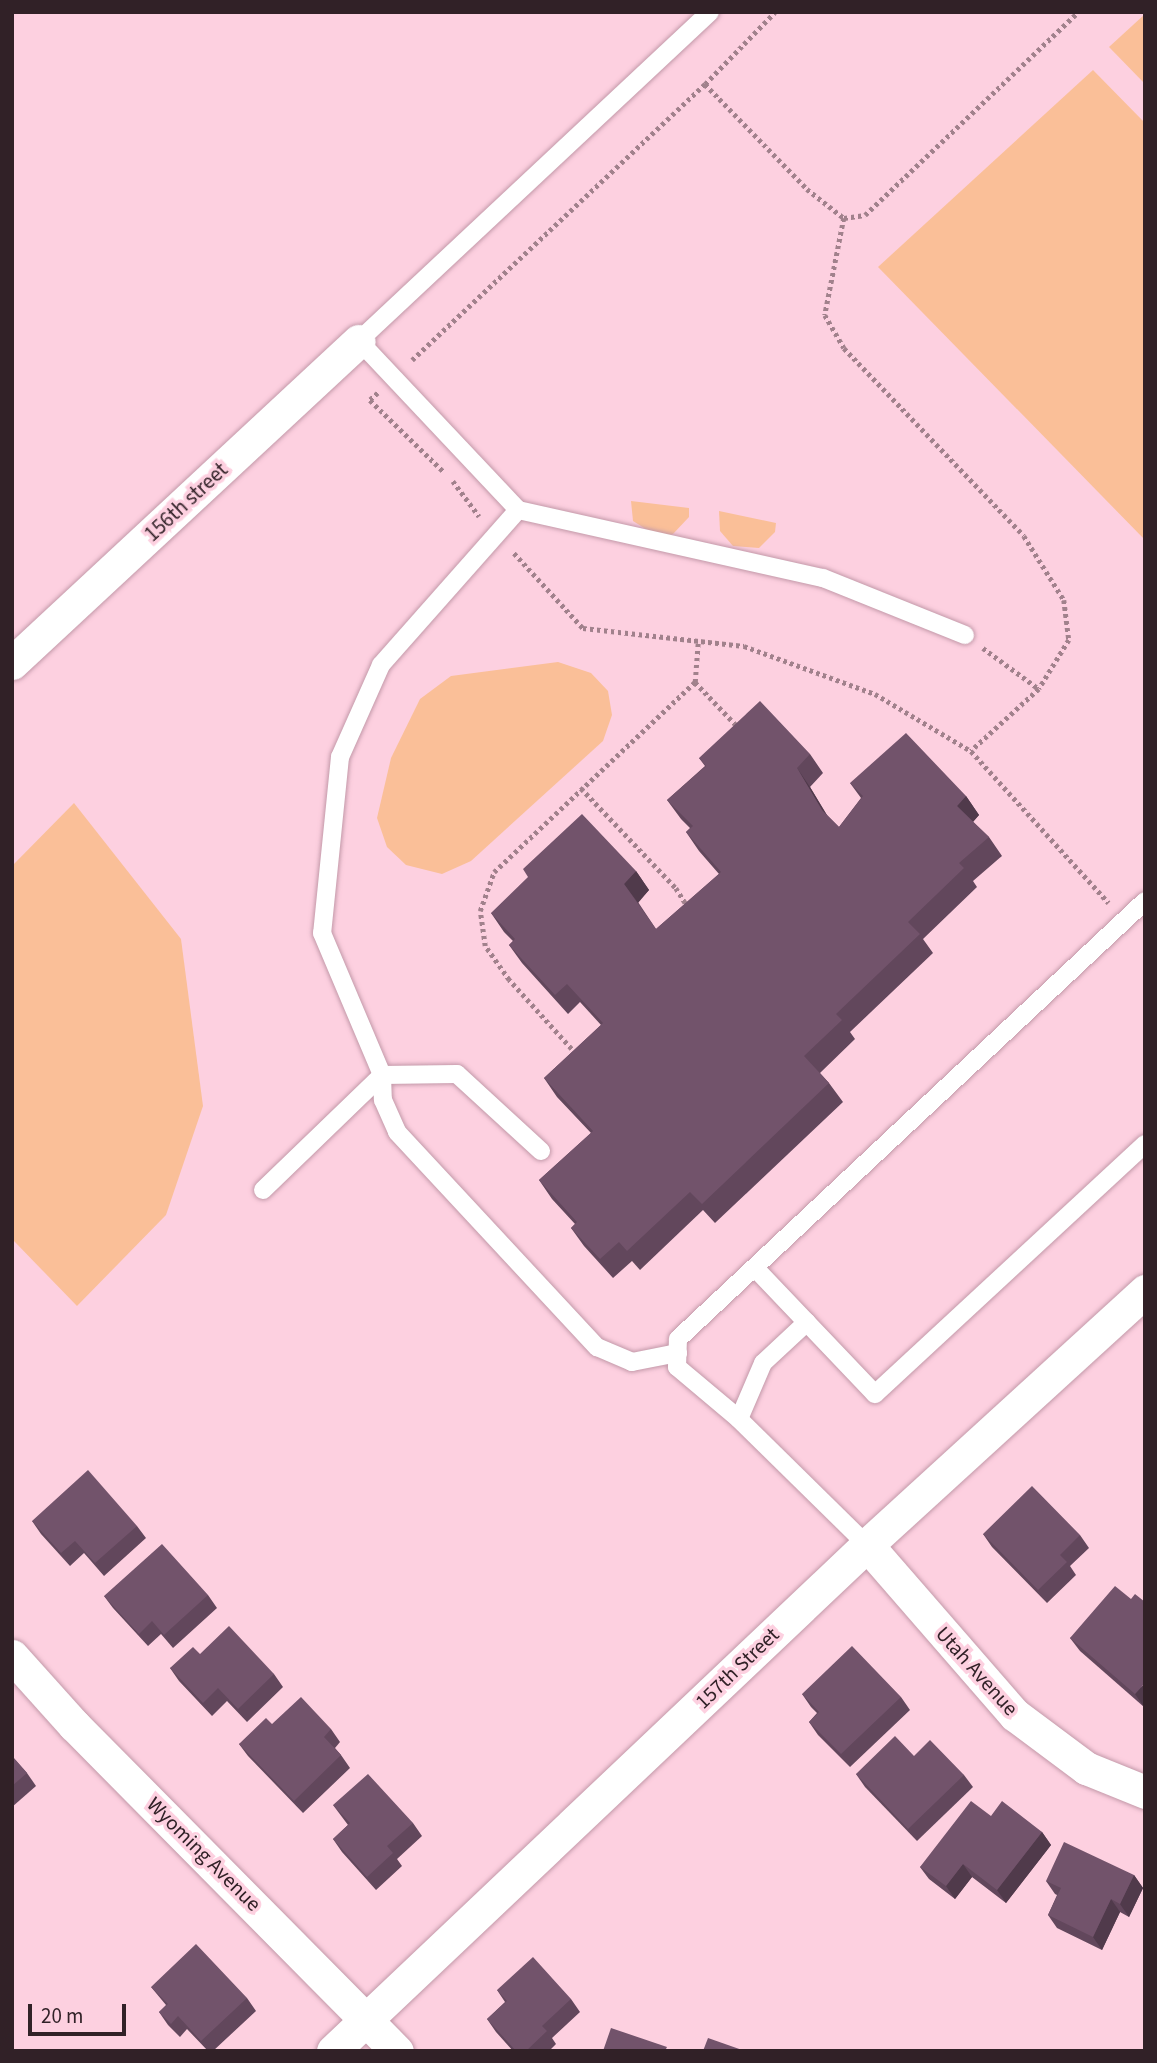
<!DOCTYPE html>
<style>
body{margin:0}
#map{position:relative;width:1157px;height:2063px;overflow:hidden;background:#fdd0e0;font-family:"Source Sans 3",sans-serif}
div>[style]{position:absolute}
.green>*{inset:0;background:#fabf98}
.path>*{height:4.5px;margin-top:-2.25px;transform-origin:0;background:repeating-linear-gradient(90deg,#a1818c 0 3.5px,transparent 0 7px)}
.roads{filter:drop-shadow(0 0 2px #c399a9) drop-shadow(0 0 2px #c399a9)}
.service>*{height:18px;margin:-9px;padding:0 9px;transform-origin:9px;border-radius:9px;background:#fff}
.minor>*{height:33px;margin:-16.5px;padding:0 16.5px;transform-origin:16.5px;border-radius:16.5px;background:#fff}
.wall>*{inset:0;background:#62475c}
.shaded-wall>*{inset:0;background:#503a4b}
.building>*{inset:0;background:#72536b}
span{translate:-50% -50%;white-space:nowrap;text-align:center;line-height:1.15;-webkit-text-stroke:7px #fdd0e0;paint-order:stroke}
.street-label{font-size:21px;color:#312127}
.frame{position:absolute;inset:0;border:14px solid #312127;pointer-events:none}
.scale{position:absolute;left:28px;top:2004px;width:98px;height:32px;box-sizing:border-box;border:4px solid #312127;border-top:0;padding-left:9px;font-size:21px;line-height:24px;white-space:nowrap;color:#312127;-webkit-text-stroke:5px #fdd0e0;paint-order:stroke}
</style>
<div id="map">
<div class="green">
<div style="clip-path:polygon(1145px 14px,1145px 84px,1109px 47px)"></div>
<div style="clip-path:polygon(1093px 70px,1145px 123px,1145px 540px,878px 267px)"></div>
<div style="clip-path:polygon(631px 501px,689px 508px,689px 517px,673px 534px,660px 538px,633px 521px)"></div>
<div style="clip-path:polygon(719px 511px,776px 523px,775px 532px,759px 548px,733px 546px,720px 531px)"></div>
<div style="clip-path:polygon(558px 662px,591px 673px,608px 691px,612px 715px,603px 741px,471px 861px,442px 874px,406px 865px,387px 847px,377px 818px,391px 758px,420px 699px,451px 676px)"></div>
<div style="clip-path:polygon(74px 803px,181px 939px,203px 1106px,166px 1215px,77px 1306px,12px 1239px,12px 866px)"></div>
</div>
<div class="path">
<div style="left:705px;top:84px;width:146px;rotate:45.8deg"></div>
<div style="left:807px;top:189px;width:47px;rotate:38.1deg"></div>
<div style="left:844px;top:218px;width:21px;rotate:-8deg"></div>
<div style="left:865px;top:215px;width:294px;rotate:-43.6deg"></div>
<div style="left:844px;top:218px;width:99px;rotate:101.1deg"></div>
<div style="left:825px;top:315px;width:38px;rotate:60deg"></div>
<div style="left:844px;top:348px;width:260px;rotate:46.2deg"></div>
<div style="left:1024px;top:536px;width:75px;rotate:58deg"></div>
<div style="left:1064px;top:600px;width:40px;rotate:82.9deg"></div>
<div style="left:1069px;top:640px;width:57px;rotate:121.5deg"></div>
<div style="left:1039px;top:689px;width:92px;rotate:137.6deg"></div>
<div style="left:971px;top:751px;width:205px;rotate:47.8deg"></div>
<div style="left:412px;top:360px;width:403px;rotate:-43.3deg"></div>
<div style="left:705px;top:84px;width:100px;rotate:-45.8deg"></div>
<div style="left:378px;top:393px;width:11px;rotate:139deg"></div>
<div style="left:370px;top:400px;width:103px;rotate:44.2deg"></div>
<div style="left:453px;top:481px;width:44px;rotate:53.4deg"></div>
<div style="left:514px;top:553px;width:102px;rotate:47.4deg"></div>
<div style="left:583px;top:628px;width:162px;rotate:6.4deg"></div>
<div style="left:744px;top:646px;width:140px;rotate:20.1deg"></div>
<div style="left:875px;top:694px;width:112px;rotate:30.7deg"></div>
<div style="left:983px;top:648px;width:69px;rotate:36.2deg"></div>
<div style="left:695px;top:682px;width:62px;rotate:46.3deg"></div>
<div style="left:581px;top:788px;width:138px;rotate:46.5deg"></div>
<div style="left:676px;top:888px;width:22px;rotate:58deg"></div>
<div style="left:576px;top:1054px;width:100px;rotate:-132.2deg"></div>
<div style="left:509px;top:980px;width:42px;rotate:-125.2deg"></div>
<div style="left:485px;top:946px;width:35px;rotate:-98deg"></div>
<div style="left:480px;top:911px;width:41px;rotate:-70.3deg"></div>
<div style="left:494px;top:872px;width:277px;rotate:-43.4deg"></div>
<div style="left:695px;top:682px;width:40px;rotate:-85.7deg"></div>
</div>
<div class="roads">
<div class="service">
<div style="left:710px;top:12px;width:481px;rotate:136.9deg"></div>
<div style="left:359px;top:341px;width:232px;rotate:46.7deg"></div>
<div style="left:518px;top:510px;width:312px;rotate:12.6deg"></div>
<div style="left:823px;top:578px;width:153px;rotate:21.9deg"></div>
<div style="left:518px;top:510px;width:207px;rotate:131.5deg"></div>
<div style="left:381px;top:665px;width:101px;rotate:114deg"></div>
<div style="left:340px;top:757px;width:177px;rotate:95.8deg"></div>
<div style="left:322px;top:933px;width:154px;rotate:67.1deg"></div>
<div style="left:382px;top:1075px;width:25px;rotate:88deg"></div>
<div style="left:383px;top:1100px;width:35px;rotate:66deg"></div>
<div style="left:397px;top:1132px;width:294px;rotate:47.1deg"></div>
<div style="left:597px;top:1347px;width:38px;rotate:23deg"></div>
<div style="left:632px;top:1362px;width:47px;rotate:-11.1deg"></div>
<div style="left:263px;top:1190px;width:165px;rotate:-44deg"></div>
<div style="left:382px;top:1075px;width:75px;rotate:-0.8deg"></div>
<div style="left:457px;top:1074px;width:114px;rotate:42.5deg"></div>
<div style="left:755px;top:1268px;width:174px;rotate:46.4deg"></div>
<div style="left:875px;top:1394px;width:368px;rotate:-42.8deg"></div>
<div style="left:739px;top:1419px;width:61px;rotate:-66.8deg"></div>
<div style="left:763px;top:1363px;width:60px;rotate:-43deg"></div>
<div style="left:867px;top:1545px;width:180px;rotate:-135.5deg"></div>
<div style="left:739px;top:1419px;width:81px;rotate:-140deg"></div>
<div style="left:677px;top:1367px;width:28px;rotate:-88deg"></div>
<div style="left:678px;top:1339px;width:640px;rotate:-43.16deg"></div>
</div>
<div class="minor">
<div style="left:12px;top:663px;width:473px;rotate:-42.9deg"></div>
<div style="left:867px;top:1545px;width:225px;rotate:49deg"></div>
<div style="left:1015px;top:1715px;width:89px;rotate:36.7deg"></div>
<div style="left:1086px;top:1768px;width:64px;rotate:22.1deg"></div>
<div style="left:12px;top:1656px;width:93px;rotate:48.1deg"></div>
<div style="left:74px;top:1725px;width:459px;rotate:45.3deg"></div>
<div style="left:333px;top:2051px;width:736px;rotate:-43.46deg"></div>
<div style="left:867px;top:1545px;width:377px;rotate:-42.4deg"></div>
</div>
</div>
<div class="wall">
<div style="clip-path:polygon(810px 754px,823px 773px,810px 787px,827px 815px,839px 827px,861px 798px,850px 783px,966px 796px,979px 815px,973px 822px,989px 837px,1002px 856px,973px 881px,977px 887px,923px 939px,933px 953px,850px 1032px,855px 1039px,820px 1073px,829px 1083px,843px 1102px,715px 1223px,703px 1210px,640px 1270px,632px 1261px,613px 1278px,584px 1246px,571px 1228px,575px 1224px,552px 1199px,539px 1180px,591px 1133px,557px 1097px,544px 1078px,601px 1025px,580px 1002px,568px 1014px,522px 963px,509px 945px,513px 941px,504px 932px,491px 913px,636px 871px,649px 890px,638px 902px,656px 929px,719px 874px,699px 851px,686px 832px,690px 828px,681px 819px,667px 800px,705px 766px,699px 758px)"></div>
<div style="clip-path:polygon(32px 1521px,137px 1526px,146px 1538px,104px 1576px,84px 1553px,70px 1566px,41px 1534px)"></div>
<div style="clip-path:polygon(983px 1534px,1080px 1535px,1089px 1548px,1070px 1566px,1076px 1575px,1047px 1603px,992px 1547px)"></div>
<div style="clip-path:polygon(208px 1595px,217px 1608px,173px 1648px,161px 1634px,148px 1646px,113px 1608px,104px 1596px)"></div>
<div style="clip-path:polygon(1131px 1599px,1144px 1707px,1080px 1651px,1070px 1638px)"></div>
<div style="clip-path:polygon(200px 1654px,274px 1674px,283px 1687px,247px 1722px,227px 1701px,212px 1716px,179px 1681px,170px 1668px)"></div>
<div style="clip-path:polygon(802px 1694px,901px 1697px,910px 1710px,850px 1767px,818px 1735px,809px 1722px,817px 1713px,811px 1707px)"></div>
<div style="clip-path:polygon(272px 1724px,331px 1729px,340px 1742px,335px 1748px,341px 1755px,350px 1768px,303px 1813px,248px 1756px,239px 1744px)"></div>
<div style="clip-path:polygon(12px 1756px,27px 1773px,36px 1786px,12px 1807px)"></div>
<div style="clip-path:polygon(914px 1756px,964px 1775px,973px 1787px,917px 1841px,865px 1787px,856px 1774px)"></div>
<div style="clip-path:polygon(333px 1805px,413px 1823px,422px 1836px,397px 1859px,402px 1866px,376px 1890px,342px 1852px,333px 1839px,348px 1825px)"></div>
<div style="clip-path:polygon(991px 1816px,1042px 1832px,1051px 1845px,1006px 1903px,972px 1877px,955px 1899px,929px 1879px,920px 1867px)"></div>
<div style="clip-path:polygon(1134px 1875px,1143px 1888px,1129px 1917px,1120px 1912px,1102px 1950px,1057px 1928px,1048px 1915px,1057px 1895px,1055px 1894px,1046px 1881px)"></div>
<div style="clip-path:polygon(151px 1987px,247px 1998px,256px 2011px,213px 2051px,208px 2051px,187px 2029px,180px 2037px,168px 2025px,159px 2012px,166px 2005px)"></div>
<div style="clip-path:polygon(497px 1990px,571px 1999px,580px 2012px,552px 2038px,556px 2044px,549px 2051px,513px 2051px,496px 2032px,487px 2019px,505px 2002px)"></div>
</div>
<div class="shaded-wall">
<div style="clip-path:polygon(797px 768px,810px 787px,835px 829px,822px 810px)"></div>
<div style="clip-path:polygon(966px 796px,979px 815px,970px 825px,957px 806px)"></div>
<div style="clip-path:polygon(636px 871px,649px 890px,638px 903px,624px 884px)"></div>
<div style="clip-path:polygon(1145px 1683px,1145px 1706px,1144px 1707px,1135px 1694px)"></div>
<div style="clip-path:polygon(1042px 1832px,1051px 1845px,1006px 1903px,997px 1890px)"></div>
<div style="clip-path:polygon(963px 1864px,972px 1877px,955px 1899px,946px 1886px)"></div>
<div style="clip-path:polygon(1134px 1875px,1143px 1888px,1129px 1917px,1120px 1904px)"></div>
<div style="clip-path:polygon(1111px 1899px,1120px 1912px,1102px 1950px,1093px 1937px)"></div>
</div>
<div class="building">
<div style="clip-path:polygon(760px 701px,810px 754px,797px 768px,822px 810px,839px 827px,863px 796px,850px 783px,906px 733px,966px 796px,957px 806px,989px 837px,959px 863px,964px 868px,908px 922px,920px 934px,836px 1014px,842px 1020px,804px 1056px,829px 1083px,702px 1204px,690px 1192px,627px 1251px,619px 1242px,600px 1259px,571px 1228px,577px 1222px,539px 1180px,593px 1131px,544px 1078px,603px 1023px,567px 984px,555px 995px,509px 945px,515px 939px,491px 913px,528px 877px,523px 869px,582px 814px,636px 871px,624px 884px,656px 929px,721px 872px,686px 832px,693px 826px,667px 800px,706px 766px,699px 758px)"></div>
<div style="clip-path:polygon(88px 1470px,137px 1526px,95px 1563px,75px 1541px,61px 1553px,32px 1521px)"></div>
<div style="clip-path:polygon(1032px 1486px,1080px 1535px,1060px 1555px,1067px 1562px,1038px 1590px,983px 1534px)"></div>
<div style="clip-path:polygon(162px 1544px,208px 1595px,164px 1635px,152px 1621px,139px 1634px,104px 1596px)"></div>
<div style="clip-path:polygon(1115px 1586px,1131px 1599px,1135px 1594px,1145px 1602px,1145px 1683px,1135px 1694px,1070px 1638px)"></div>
<div style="clip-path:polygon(229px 1626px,274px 1674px,238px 1709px,218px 1688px,203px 1703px,170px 1668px,193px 1647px,200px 1654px)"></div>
<div style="clip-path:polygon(852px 1646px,901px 1697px,841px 1754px,809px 1722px,819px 1712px,802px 1694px)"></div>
<div style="clip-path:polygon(301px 1697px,331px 1729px,324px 1737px,341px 1755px,294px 1801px,239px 1744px,266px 1718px,272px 1724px)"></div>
<div style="clip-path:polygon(895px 1736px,914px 1756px,930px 1740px,964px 1775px,908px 1829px,856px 1774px)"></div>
<div style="clip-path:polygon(12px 1756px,27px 1773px,12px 1786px)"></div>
<div style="clip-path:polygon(368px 1774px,413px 1823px,387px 1846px,393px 1853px,367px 1877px,333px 1839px,350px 1823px,333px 1805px)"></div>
<div style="clip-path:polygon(971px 1801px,991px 1816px,1002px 1801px,1042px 1832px,997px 1890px,963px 1864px,946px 1886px,920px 1867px)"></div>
<div style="clip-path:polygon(1064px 1842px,1134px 1875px,1120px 1904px,1111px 1899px,1093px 1937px,1048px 1915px,1061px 1888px,1046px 1881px)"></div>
<div style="clip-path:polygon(196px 1944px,247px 1998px,201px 2041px,178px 2016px,171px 2024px,159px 2012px,168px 2004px,151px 1987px)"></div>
<div style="clip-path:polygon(533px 1957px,571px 1999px,542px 2026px,547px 2031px,526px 2051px,516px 2051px,487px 2019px,507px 2001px,497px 1990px)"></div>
<div style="clip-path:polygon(611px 2028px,667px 2047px,665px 2051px,603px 2051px)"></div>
<div style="clip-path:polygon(708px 2038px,745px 2051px,703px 2051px)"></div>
</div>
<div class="street-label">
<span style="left:186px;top:502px;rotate:-43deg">156th street</span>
<span style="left:737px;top:1668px;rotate:-44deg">157th Street</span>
<span style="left:977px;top:1671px;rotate:48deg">Utah Avenue</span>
<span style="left:204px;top:1854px;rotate:45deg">Wyoming Avenue</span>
</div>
<div class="frame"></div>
<div class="scale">20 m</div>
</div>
